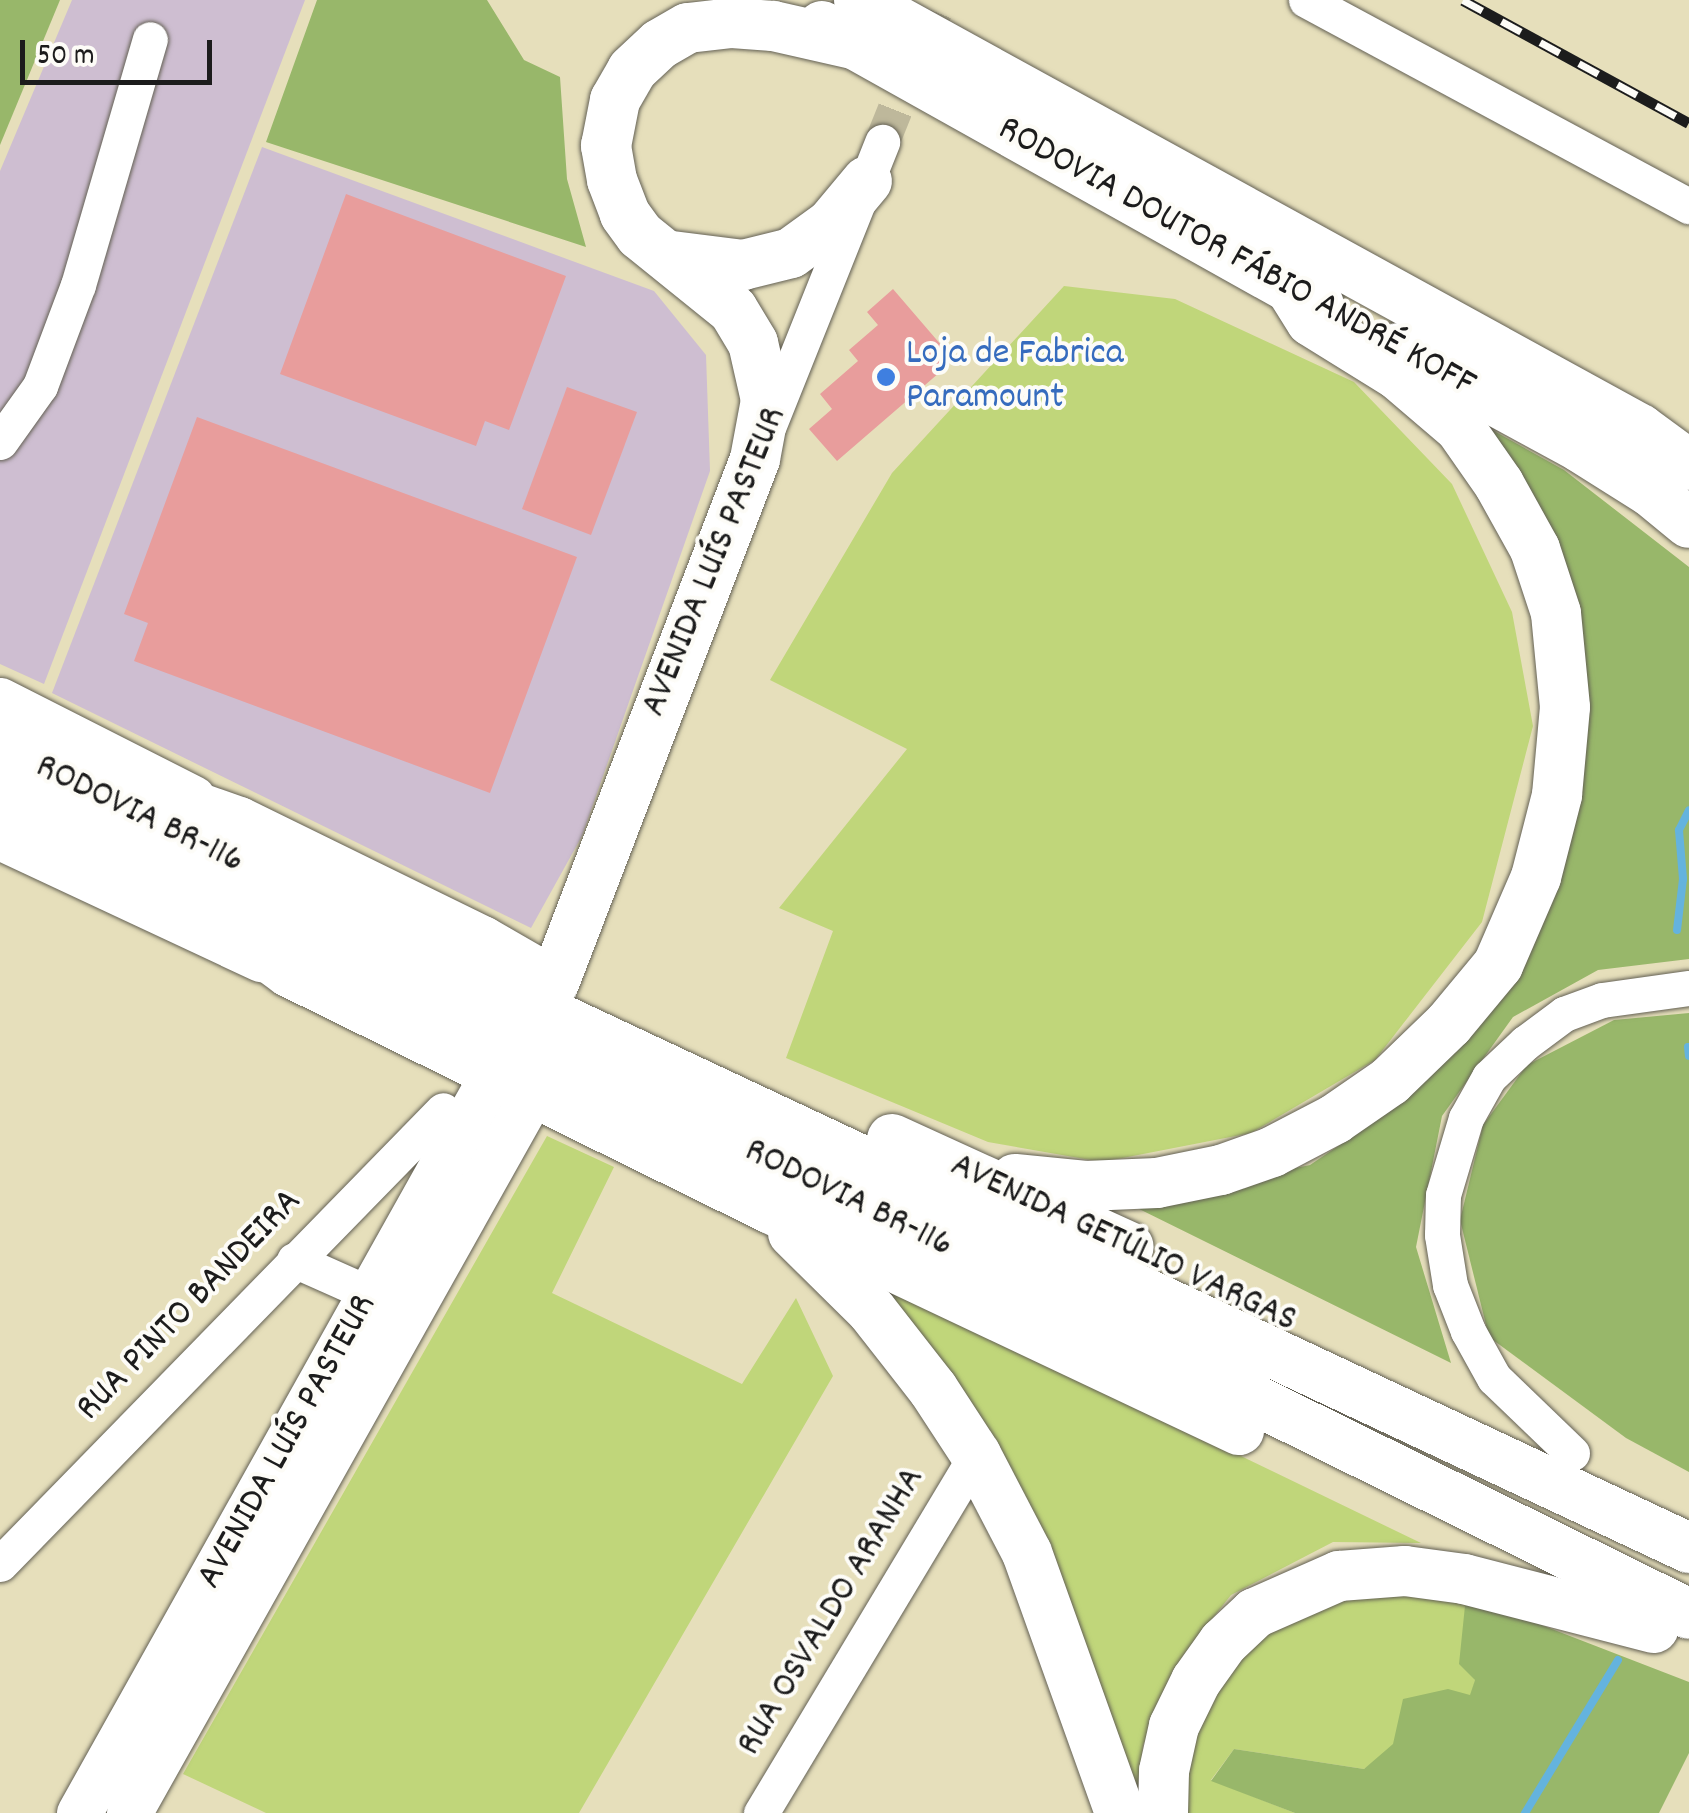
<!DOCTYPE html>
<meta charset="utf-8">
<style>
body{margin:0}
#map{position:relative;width:1689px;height:1813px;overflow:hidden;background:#e6dfbb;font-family:Dekko,sans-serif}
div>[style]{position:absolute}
.industrial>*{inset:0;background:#cebed1}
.green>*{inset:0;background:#c0d67a}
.forest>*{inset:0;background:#98b76a}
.stream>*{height:8px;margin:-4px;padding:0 4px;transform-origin:4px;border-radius:4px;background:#64b3de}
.building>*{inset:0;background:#e89d9c}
.minor-tunnel>*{height:35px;margin-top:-17.5px;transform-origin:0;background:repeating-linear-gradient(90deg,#beb89b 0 35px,transparent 0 53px)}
.roads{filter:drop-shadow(0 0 2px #636054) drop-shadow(0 0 2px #636054)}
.minor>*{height:35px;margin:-17.5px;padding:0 17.5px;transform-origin:17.5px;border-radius:17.5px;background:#fff}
.major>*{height:45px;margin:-22.5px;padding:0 22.5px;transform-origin:22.5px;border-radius:22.5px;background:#fff}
.highway>*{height:50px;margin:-25px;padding:0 25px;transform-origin:25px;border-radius:25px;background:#fff}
.rail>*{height:11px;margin-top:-5.5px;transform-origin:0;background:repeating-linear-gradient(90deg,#fdfcf7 0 22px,#1c1c1c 0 44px);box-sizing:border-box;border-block:2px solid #1c1c1c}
.dots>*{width:28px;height:28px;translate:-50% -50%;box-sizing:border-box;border:5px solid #fdfcf7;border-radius:50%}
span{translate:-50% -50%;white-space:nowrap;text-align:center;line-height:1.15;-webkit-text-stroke:8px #fdfcf7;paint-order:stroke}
.street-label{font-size:38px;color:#1c1c1c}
.shop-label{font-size:38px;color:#366cbe}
.left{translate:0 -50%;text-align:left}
.scale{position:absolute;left:20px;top:40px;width:192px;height:45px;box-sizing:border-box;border:5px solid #1c1c1c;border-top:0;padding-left:12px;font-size:30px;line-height:35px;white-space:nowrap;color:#1c1c1c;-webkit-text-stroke:8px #fdfcf7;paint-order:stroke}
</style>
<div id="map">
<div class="industrial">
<div style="clip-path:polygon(72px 0,305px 0,44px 684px,0 664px,0 171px)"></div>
<div style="clip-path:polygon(262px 147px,654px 291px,706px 355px,710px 471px,582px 836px,531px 928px,52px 693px)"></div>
</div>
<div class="green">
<div style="clip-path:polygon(1064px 286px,1175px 299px,1354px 382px,1452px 484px,1512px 612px,1533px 726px,1482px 922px,1375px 1060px,1251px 1133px,1102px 1162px,988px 1142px,786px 1058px,833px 931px,779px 908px,907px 749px,770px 680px,892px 473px)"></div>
<div style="clip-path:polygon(547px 1136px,614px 1167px,552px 1293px,742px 1384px,796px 1298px,833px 1376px,579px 1813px,266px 1813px,183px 1774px)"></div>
<div style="clip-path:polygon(870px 1277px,1421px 1543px,1333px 1542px,1231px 1595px,1182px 1657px,1143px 1745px,1138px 1808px)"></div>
<div style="clip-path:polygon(1358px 1589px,1466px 1596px,1475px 1681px,1471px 1695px,1364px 1769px,1234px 1749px,1211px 1780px,1295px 1813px,1182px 1813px,1201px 1704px,1253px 1640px)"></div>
</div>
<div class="forest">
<div style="clip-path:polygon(0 0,60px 0,0 145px)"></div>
<div style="clip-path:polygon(317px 0,487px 0,524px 60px,560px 77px,567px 179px,586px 247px,266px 142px)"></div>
<div style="clip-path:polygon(1476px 421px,1564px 470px,1689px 567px,1689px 959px,1598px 970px,1513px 1017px,1442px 1116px,1416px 1247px,1451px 1363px,1127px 1203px,1310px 1165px,1405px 1101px,1582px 734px)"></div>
<div style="clip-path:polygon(1689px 1013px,1689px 1472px,1626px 1438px,1489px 1337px,1460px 1220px,1483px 1125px,1527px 1065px,1614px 1020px)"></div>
<div style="clip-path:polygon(1466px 1596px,1689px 1682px,1689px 1753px,1659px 1813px,1295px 1813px,1211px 1781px,1234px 1749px,1364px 1769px,1393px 1744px,1403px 1699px,1448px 1689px,1470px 1695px,1475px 1680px,1459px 1664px)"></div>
</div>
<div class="stream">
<div style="left:1677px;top:930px;width:51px;rotate:-83.3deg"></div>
<div style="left:1683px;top:879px;width:49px;rotate:-94.7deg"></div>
<div style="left:1679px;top:830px;width:22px;rotate:-63deg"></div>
<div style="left:1688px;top:1047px;width:9px;rotate:84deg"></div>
<div style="left:1525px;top:1813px;width:179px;rotate:-58.7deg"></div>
</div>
<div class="building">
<div style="clip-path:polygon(346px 194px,566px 276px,509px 430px,485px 421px,476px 446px,280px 374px)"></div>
<div style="clip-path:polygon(893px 289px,954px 360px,837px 461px,809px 429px,832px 409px,820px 394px,858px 361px,849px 350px,878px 325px,867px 312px)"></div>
<div style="clip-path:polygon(567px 387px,637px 412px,591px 535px,522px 509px)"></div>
<div style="clip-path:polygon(197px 417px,577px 557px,490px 793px,134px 661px,148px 623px,124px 614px)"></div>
</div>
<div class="minor-tunnel">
<div style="left:882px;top:142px;width:153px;rotate:-68.1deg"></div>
</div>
<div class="roads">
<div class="minor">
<div style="left:1306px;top:0;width:435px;rotate:28.3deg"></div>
<div style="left:769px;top:425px;width:305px;rotate:-68.2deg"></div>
<div style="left:0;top:442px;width:69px;rotate:-54.5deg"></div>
<div style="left:40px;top:386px;width:108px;rotate:-69.4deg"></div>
<div style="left:78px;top:285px;width:256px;rotate:-73.7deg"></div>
<div style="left:294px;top:1260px;width:108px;rotate:24deg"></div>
<div style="left:1572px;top:1453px;width:108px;rotate:-136.1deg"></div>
<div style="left:1494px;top:1378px;width:54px;rotate:-119deg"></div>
<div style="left:1468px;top:1331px;width:49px;rotate:-111.4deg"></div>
<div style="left:1450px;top:1285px;width:51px;rotate:-99.1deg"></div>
<div style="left:1442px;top:1235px;width:40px;rotate:-88.6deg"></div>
<div style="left:1443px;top:1195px;width:80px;rotate:-73.4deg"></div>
<div style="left:1466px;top:1118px;width:47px;rotate:-60.7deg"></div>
<div style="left:1489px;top:1077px;width:50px;rotate:-43.4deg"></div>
<div style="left:1525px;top:1043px;width:49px;rotate:-36.6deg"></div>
<div style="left:1564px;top:1014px;width:40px;rotate:-20.2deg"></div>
<div style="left:1602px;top:1000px;width:88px;rotate:-7.9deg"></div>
<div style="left:0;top:1564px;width:634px;rotate:-45.7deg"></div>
<div style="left:761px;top:1813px;width:418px;rotate:-59deg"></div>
</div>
<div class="major">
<div style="left:0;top:700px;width:216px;rotate:26.9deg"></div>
<div style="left:0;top:837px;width:288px;rotate:25.1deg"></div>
<div style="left:79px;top:1813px;width:852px;rotate:-60.76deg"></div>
<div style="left:129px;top:1813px;width:830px;rotate:-60.72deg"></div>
</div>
<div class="highway">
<div style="left:859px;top:0;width:891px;rotate:28.78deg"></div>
<div style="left:1640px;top:429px;width:61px;rotate:36.3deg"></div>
<div style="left:822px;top:26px;width:569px;rotate:29.22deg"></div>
<div style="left:672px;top:256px;width:72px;rotate:7.2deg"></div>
<div style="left:743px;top:265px;width:49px;rotate:-14deg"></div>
<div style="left:791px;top:253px;width:49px;rotate:-35.9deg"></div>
<div style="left:831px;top:224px;width:56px;rotate:-50.1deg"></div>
<div style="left:1398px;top:348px;width:207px;rotate:28.5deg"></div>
<div style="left:1580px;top:447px;width:83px;rotate:32.2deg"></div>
<div style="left:1650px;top:491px;width:50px;rotate:39.4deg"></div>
<div style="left:0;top:748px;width:601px;rotate:25.84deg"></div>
<div style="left:541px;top:1010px;width:1268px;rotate:25.11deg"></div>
<div style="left:151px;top:791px;width:93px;rotate:19.4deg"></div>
<div style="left:239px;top:822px;width:271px;rotate:26.1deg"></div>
<div style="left:482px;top:941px;width:76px;rotate:29.9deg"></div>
<div style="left:0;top:797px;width:718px;rotate:25.14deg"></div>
<div style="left:650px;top:1102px;width:1158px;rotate:26.23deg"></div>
<div style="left:232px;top:930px;width:71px;rotate:36.4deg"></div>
<div style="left:289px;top:972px;width:535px;rotate:26.18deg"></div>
<div style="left:769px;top:1208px;width:520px;rotate:25.28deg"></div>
<div style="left:554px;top:983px;width:561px;rotate:-69.01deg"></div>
<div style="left:755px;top:459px;width:60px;rotate:-79.4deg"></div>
<div style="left:766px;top:400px;width:58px;rotate:-102.8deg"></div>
<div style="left:753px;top:343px;width:39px;rotate:-121deg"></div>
<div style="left:733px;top:310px;width:119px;rotate:-141.1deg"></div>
<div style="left:640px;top:235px;width:26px;rotate:-126deg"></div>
<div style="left:625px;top:214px;width:36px;rotate:-111deg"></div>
<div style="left:612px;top:180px;width:35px;rotate:-100deg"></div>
<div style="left:606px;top:146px;width:47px;rotate:-78.9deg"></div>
<div style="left:615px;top:100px;width:34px;rotate:-60deg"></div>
<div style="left:632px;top:70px;width:38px;rotate:-43deg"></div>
<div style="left:660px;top:44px;width:32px;rotate:-30deg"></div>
<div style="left:688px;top:28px;width:44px;rotate:-6.5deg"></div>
<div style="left:732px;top:23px;width:41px;rotate:4.2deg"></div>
<div style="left:773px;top:26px;width:81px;rotate:12.8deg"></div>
<div style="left:892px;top:1139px;width:260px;rotate:24.5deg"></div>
<div style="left:1015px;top:1179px;width:71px;rotate:5.6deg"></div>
<div style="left:1086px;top:1186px;width:71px;rotate:-2.4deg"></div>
<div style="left:1157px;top:1183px;width:65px;rotate:-11.5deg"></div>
<div style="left:1221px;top:1170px;width:54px;rotate:-19.4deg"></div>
<div style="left:1272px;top:1152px;width:71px;rotate:-27.6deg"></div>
<div style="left:1335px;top:1119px;width:67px;rotate:-34.6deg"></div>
<div style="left:1390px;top:1081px;width:82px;rotate:-44deg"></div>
<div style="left:1449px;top:1024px;width:77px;rotate:-50.3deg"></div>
<div style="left:1498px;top:965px;width:96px;rotate:-66.6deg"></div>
<div style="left:1536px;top:877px;width:85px;rotate:-75.6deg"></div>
<div style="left:1557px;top:795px;width:88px;rotate:-84.8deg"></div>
<div style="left:1565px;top:707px;width:94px;rotate:-95.5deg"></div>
<div style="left:1556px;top:613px;width:67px;rotate:-108.2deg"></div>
<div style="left:1535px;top:549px;width:74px;rotate:-119deg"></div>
<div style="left:1499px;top:484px;width:68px;rotate:-124.9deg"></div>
<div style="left:1460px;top:428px;width:82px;rotate:-139.5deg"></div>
<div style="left:1398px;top:375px;width:102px;rotate:-148.2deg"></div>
<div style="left:1311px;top:321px;width:39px;rotate:-122deg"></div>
<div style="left:793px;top:1233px;width:111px;rotate:44.6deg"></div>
<div style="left:872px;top:1311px;width:99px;rotate:52deg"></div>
<div style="left:933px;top:1389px;width:79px;rotate:56.9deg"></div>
<div style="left:976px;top:1455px;width:110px;rotate:62.5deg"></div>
<div style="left:1027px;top:1553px;width:276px;rotate:70.3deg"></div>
<div style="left:1163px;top:1813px;width:42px;rotate:-88.6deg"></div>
<div style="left:1164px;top:1771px;width:46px;rotate:-77.5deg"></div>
<div style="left:1174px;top:1726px;width:50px;rotate:-63.9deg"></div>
<div style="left:1196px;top:1681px;width:47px;rotate:-54.6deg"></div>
<div style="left:1223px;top:1643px;width:44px;rotate:-43.2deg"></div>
<div style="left:1255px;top:1613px;width:92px;rotate:-23.8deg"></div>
<div style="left:1339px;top:1576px;width:66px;rotate:-4.3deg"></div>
<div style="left:1405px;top:1571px;width:60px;rotate:7.7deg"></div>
<div style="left:1464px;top:1579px;width:196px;rotate:14.5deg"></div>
</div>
</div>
<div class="rail">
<div style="left:1463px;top:0;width:257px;rotate:28.6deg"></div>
</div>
<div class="dots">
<div style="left:886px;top:377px;background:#3f7fe0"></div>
</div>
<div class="street-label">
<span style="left:1236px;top:258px;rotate:29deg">RODOVIA DOUTOR FÁBIO ANDRÉ KOFF</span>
<span style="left:715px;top:562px;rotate:-68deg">AVENIDA LUÍS PASTEUR</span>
<span style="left:139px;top:815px;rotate:26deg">RODOVIA BR-116</span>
<span style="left:848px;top:1199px;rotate:26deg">RODOVIA BR-116</span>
<span style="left:1123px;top:1244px;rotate:25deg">AVENIDA GETÚLIO VARGAS</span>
<span style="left:190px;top:1306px;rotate:-46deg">RUA PINTO BANDEIRA</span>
<span style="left:288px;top:1442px;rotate:-61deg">AVENIDA LUÍS PASTEUR</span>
<span style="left:832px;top:1612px;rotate:-59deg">RUA OSVALDO ARANHA</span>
</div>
<div class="shop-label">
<span class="left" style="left:906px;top:377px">Loja de Fabrica<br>Paramount</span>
</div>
<div class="scale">50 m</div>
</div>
